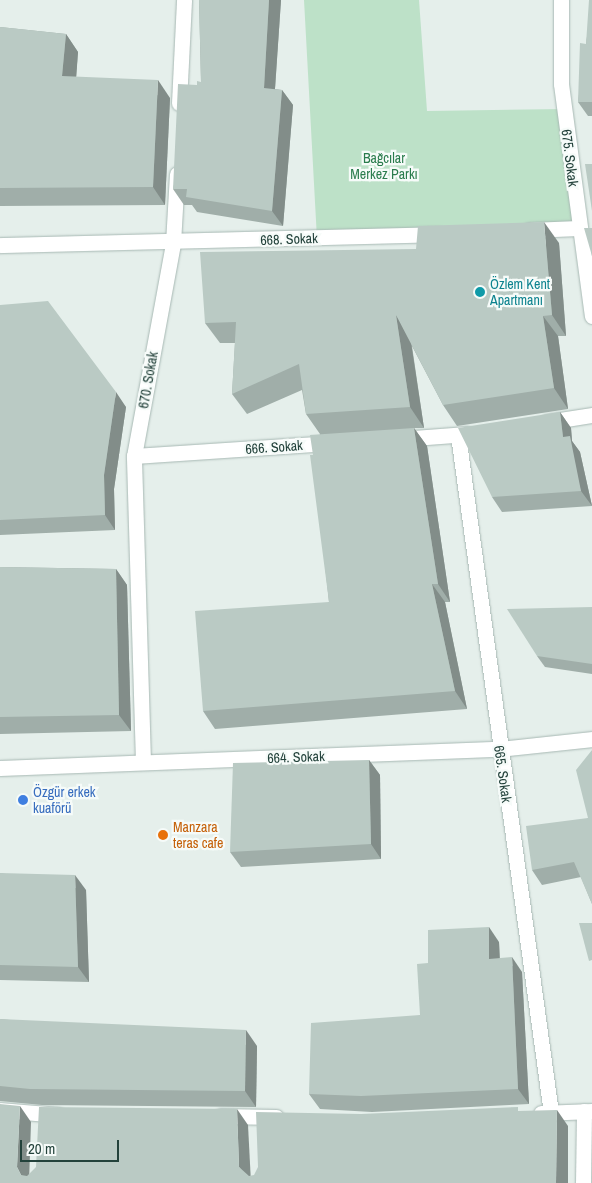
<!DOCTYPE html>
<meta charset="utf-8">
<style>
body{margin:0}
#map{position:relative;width:592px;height:1183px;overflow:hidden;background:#e5efeb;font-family:"Archivo Narrow",sans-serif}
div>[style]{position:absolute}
.green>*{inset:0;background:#bde1c8}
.roads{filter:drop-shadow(0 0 1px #a7b8b3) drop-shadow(0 0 1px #a7b8b3)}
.street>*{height:15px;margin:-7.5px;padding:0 7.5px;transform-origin:7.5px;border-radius:7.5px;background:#fff}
.wall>*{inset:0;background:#a0aea9}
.shaded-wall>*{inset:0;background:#828d89}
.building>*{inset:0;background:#bacac4}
.dots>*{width:14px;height:14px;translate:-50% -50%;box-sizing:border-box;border:2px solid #f6fbf9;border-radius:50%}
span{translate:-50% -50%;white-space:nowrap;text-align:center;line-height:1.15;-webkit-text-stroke:4.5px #f6fbf9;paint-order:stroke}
.park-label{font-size:14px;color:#2a7c4d}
.street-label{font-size:14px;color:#23423b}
.culture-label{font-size:14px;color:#0d838f}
.left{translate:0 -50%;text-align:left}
.shop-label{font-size:14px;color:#366cbe}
.food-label{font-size:14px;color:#c56008}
.scale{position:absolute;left:20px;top:1140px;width:99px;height:22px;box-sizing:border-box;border:2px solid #23423b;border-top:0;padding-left:6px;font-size:15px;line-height:18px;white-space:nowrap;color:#23423b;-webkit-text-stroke:4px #f6fbf9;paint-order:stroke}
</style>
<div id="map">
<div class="green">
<div style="clip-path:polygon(304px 0,419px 0,427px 111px,564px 109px,579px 228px,317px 239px)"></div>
</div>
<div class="roads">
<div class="street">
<div style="left:561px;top:0;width:84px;rotate:90deg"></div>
<div style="left:561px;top:84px;width:234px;rotate:82.4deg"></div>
<div style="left:179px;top:103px;width:103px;rotate:-87.2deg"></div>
<div style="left:529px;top:230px;width:50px;rotate:-2.3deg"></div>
<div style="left:0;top:245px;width:438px;rotate:-1.4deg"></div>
<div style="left:547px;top:422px;width:46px;rotate:-8.8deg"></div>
<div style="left:458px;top:435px;width:684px;rotate:82.19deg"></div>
<div style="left:400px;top:439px;width:67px;rotate:-4.3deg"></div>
<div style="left:134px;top:456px;width:198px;rotate:-3.8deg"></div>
<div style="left:143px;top:762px;width:306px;rotate:-91.7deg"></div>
<div style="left:134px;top:456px;width:217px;rotate:-79.6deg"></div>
<div style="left:173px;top:243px;width:69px;rotate:-86.7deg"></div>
<div style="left:0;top:768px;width:499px;rotate:-2.2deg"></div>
<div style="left:499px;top:749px;width:94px;rotate:-6.1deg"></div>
<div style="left:0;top:1110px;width:58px;rotate:4.9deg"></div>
<div style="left:541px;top:1113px;width:51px;rotate:-2.2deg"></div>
<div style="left:221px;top:1116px;width:55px;rotate:1deg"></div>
<div style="left:583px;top:1183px;width:72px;rotate:-89.2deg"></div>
</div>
</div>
<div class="wall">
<div style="clip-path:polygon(199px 0,281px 0,275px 89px,282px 90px,293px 105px,283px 226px,197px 212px,192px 205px,184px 205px,173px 189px,197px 85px,201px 82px)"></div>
<div style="clip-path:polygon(592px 0,592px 116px,588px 116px,578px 102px)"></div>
<div style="clip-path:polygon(0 27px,66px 34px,78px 52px,76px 77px,170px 98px,165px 205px,0 206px)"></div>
<div style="clip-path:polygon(559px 243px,566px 336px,558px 336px,568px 409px,457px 426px,443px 405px,412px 346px,424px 428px,414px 428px,427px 446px,450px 602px,445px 602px,467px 709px,215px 729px,203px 711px,329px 602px,313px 455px,320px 434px,306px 414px,302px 390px,247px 414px,232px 394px,235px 343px,220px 343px,205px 323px)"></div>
<div style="clip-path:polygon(0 305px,126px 407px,114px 489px,115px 530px,0 535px)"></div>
<div style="clip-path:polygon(560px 412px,571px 428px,572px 441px,580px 452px,592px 506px,502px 512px,492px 497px)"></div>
<div style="clip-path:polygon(0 567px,116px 569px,127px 585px,131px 731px,0 734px)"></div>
<div style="clip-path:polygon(592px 607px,592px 674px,545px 667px,537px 656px)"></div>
<div style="clip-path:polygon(369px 760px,380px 775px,381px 859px,241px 867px,230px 852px)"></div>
<div style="clip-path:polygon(588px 818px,592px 904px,581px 877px,542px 885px,532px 870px)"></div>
<div style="clip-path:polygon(0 873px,86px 890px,89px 982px,0 980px)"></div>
<div style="clip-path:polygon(499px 942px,500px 958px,522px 972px,529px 1104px,372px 1112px,320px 1109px,309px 1094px,420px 1015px,428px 963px)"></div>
<div style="clip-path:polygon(0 1019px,257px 1046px,256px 1107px,42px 1105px,0 1101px)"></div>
</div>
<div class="shaded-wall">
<div style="clip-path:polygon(269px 0,281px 0,274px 103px,264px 88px)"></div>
<div style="clip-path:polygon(66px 34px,78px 52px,75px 94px,62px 76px)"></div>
<div style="clip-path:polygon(158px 80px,170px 98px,165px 205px,153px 187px)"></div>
<div style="clip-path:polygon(282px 90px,293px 105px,283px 226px,272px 211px)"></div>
<div style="clip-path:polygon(544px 222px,559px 243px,566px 336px,552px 315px)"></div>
<div style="clip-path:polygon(396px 315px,410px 336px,424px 428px,410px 407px)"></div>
<div style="clip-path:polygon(543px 316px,558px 336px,568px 409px,554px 388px)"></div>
<div style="clip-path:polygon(116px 392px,126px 407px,114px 489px,115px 530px,105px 515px,104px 475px)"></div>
<div style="clip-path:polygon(560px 412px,571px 428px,572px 441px,580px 452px,592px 506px,581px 491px,563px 437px)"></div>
<div style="clip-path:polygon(414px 428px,427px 446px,450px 602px,438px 584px)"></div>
<div style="clip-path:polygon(116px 569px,127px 585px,131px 731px,119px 715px)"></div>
<div style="clip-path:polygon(432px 584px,445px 602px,467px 709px,455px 691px)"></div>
<div style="clip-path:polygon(369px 760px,380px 775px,381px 859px,371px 844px)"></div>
<div style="clip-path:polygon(75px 875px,86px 890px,89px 982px,78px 967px)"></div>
<div style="clip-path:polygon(489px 927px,499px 942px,500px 974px,489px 959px)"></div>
<div style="clip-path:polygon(512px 957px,522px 972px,529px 1104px,518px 1089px)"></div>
<div style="clip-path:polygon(246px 1030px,257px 1046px,256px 1107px,245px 1091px)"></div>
<div style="clip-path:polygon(20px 1106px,31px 1122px,29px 1183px,21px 1175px,17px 1167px)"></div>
<div style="clip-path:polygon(237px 1109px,248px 1125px,251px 1183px,239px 1167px)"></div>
<div style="clip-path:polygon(557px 1110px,568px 1126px,568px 1183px,556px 1183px)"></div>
</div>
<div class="building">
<div style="clip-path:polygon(199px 0,269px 0,264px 88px,282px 90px,272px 211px,186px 197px,187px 189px,173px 189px,178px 84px,197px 85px,197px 81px,201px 82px)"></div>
<div style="clip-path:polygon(589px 0,592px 0,592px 102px,578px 102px,580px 43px,586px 44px)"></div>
<div style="clip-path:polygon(0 27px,66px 34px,62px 76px,158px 80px,153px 187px,0 188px)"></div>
<div style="clip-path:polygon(585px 164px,592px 164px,592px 211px)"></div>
<div style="clip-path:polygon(544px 222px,552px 315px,543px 316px,554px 388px,443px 405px,396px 315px,410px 407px,306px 414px,299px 364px,232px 394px,236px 322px,205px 323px,200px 252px,416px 249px,418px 226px)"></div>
<div style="clip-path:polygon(584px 228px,592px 228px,592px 256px)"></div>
<div style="clip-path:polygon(48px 301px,116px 392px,104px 475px,105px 515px,0 520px,0 305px)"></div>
<div style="clip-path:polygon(560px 412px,563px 437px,570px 436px,581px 491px,492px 497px,458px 428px)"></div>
<div style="clip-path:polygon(414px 428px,438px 584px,432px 584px,455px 691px,203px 711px,195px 611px,329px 602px,310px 455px,313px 455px,310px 435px)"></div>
<div style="clip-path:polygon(0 567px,116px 569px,119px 715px,0 717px)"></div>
<div style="clip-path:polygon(592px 607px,592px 664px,537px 656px,507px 609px)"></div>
<div style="clip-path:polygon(592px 750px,592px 904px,574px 862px,532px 870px,526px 826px,588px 818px,576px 770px)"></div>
<div style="clip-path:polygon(369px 760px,371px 844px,230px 852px,233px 763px)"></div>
<div style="clip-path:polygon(0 873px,75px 875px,78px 967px,0 965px)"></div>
<div style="clip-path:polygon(579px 923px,592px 923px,592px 960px,589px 961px)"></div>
<div style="clip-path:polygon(489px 927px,489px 959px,512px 957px,518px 1089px,361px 1096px,309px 1094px,311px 1023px,420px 1015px,417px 964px,428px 963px,428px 930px)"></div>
<div style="clip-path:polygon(0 1019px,246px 1030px,245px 1091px,30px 1089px,0 1086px)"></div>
<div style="clip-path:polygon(0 1104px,20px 1106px,17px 1167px,21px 1175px,27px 1176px,36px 1167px,39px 1107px,237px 1109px,239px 1167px,249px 1176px,254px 1175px,258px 1167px,256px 1112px,361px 1114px,518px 1107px,518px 1111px,557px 1110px,556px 1183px,0 1183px)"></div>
</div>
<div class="dots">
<div style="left:480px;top:292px;background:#0f9aa8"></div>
<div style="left:23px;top:800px;background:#3f7fe0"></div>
<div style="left:163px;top:835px;background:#e8710a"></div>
</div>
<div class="park-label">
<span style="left:384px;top:166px">Bağcılar<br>Merkez Parkı</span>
</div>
<div class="street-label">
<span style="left:570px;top:158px;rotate:83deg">675. Sokak</span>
<span style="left:289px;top:239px;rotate:-2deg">668. Sokak</span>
<span style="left:148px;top:380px;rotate:-80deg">670. Sokak</span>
<span style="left:274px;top:447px;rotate:-4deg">666. Sokak</span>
<span style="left:296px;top:757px;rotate:-2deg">664. Sokak</span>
<span style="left:503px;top:774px;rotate:82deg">665. Sokak</span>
</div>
<div class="culture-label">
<span class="left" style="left:490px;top:292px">Özlem Kent<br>Apartmanı</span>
</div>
<div class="shop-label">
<span class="left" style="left:33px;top:800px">Özgür erkek<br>kuaförü</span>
</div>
<div class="food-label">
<span class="left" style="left:173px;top:835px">Manzara<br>teras cafe</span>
</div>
<div class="scale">20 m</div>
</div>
